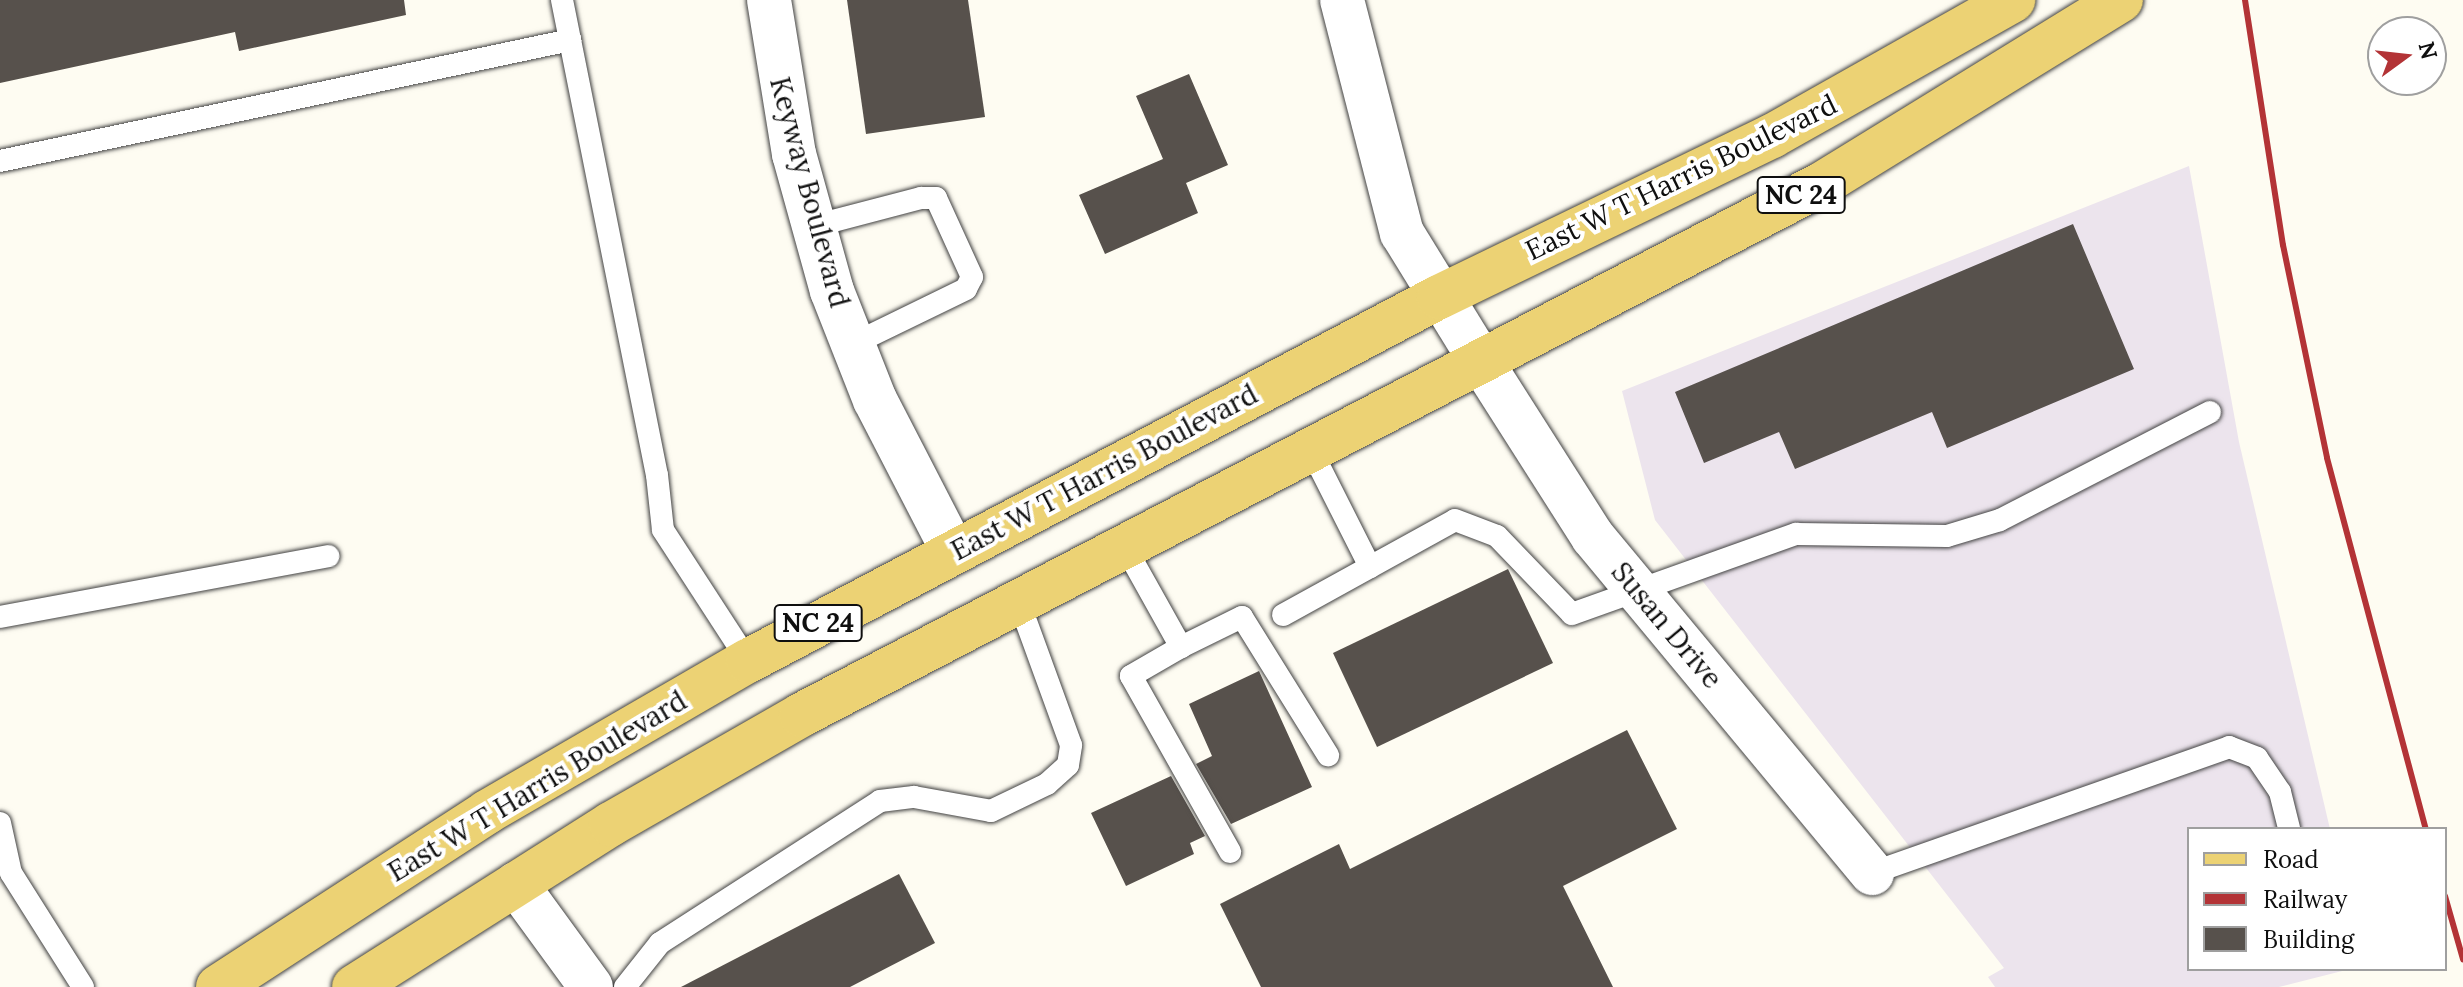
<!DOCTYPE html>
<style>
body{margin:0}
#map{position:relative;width:2463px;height:987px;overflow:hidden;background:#fefcf2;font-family:Lora,serif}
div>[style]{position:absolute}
.industrial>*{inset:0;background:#ece4ed}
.building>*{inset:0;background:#57514c}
.roads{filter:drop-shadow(0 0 2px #424242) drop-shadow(0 0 2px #424242)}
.service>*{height:22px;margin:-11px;padding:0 11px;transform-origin:11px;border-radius:11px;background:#fff}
.minor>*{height:44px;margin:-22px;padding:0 22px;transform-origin:22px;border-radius:22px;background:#fff}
.tertiary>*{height:44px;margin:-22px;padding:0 22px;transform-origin:22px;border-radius:22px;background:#fff}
.primary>*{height:44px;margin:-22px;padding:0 22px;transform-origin:22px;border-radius:22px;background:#ecd274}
.rail>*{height:6px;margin:-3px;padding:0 3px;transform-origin:3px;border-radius:3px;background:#b33336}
span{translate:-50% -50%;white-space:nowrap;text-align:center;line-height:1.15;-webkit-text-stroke:8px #fff;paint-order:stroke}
.shield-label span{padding:2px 6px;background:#fff;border:2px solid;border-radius:6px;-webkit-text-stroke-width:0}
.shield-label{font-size:26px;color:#0f0f0f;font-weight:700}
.street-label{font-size:28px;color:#0f0f0f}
.legend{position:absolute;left:2187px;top:827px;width:260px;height:144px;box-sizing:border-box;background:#fff;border:2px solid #9f9f9f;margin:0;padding:10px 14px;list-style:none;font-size:24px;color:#0f0f0f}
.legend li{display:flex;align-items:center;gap:16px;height:40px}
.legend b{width:40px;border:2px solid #9f9f9f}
.north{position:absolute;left:2367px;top:16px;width:80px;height:80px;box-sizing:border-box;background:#fff;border:2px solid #9f9f9f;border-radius:50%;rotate:75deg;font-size:22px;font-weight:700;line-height:32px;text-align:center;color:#0f0f0f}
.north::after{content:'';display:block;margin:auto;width:28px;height:36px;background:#b33336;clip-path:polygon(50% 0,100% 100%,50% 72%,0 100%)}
</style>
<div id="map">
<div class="industrial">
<div style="clip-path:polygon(2189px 166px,2239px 442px,2330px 829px,2189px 829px,2189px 969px,2350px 969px,2279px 987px,1995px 987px,1988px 977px,2004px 968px,1655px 520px,1622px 391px)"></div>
</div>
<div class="building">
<div style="clip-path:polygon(0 0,404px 0,406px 15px,239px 51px,235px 32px,0 83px)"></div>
<div style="clip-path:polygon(847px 0,968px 0,985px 117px,866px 134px)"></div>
<div style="clip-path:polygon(1189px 74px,1228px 165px,1186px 183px,1198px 213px,1105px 254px,1079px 195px,1163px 159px,1136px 96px)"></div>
<div style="clip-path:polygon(2073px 224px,2134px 369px,1947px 448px,1932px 412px,1795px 469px,1779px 432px,1704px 463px,1675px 392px)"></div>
<div style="clip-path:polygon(1508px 569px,1553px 663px,1377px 747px,1333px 653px)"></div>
<div style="clip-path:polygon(1259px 671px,1312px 787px,1231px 824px,1196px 764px,1212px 756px,1189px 704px)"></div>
<div style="clip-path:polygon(1627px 730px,1677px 829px,1563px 886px,1613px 987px,1261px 987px,1220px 904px,1339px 844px,1350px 869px)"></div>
<div style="clip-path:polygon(1171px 776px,1205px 836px,1190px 843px,1194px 854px,1126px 886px,1091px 813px)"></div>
<div style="clip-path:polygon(899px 874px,935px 943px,850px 987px,681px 987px)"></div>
</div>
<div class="roads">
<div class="service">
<div style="left:562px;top:0;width:484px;rotate:78.7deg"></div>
<div style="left:657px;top:475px;width:55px;rotate:83.8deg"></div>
<div style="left:663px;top:530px;width:156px;rotate:57deg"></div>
<div style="left:0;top:161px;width:583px;rotate:-11.98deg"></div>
<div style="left:814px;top:226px;width:111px;rotate:-14.7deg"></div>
<div style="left:921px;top:198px;width:15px"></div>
<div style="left:936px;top:198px;width:87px;rotate:65.5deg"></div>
<div style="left:972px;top:277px;width:13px;rotate:117deg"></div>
<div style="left:966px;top:289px;width:126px;rotate:154deg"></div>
<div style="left:1312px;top:452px;width:129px;rotate:63.2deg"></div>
<div style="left:1125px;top:547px;width:115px;rotate:60.8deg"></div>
<div style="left:1181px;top:647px;width:58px;rotate:149.9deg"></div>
<div style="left:1131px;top:676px;width:202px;rotate:60.6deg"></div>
<div style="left:1283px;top:615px;width:196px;rotate:-28.9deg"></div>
<div style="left:1455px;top:520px;width:45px;rotate:20.9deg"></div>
<div style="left:1497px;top:536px;width:108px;rotate:46.1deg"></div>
<div style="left:1572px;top:614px;width:238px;rotate:-19.7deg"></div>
<div style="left:1796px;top:534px;width:151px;rotate:0.8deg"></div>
<div style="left:1947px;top:536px;width:55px;rotate:-16.8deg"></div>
<div style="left:2000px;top:520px;width:236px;rotate:-27.2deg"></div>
<div style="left:0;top:617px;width:334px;rotate:-10.5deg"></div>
<div style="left:1181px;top:647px;width:68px;rotate:-26.2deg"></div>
<div style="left:1242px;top:617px;width:163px;rotate:58.1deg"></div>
<div style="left:0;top:823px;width:51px;rotate:77.6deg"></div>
<div style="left:11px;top:873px;width:135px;rotate:57.7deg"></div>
<div style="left:1872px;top:873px;width:379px;rotate:-19.4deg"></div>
<div style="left:2229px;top:747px;width:30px;rotate:21deg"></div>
<div style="left:2257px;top:758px;width:41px;rotate:55.9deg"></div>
<div style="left:2280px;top:792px;width:38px;rotate:76deg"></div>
<div style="left:625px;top:987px;width:56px;rotate:-51.5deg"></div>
<div style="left:660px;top:943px;width:262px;rotate:-32.8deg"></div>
<div style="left:880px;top:801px;width:34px;rotate:-7deg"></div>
<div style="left:914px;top:797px;width:78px;rotate:10.3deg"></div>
<div style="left:991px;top:811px;width:62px;rotate:-25.7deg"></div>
<div style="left:1047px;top:784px;width:28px;rotate:-42deg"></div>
<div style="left:1068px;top:765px;width:20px;rotate:-81deg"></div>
<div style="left:1071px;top:745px;width:155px;rotate:-110deg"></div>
</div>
<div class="minor">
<div style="left:769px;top:0;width:156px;rotate:80.8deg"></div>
<div style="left:794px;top:154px;width:142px;rotate:74.5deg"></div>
<div style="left:832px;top:291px;width:117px;rotate:68.5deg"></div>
<div style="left:875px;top:400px;width:170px;rotate:62.7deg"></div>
<div style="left:1482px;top:363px;width:206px;rotate:57.5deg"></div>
<div style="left:1593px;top:537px;width:437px;rotate:50.3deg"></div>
<div style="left:516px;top:884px;width:127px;rotate:53.9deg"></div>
</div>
<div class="tertiary">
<div style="left:1342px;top:0;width:241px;rotate:75.6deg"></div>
<div style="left:1402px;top:233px;width:153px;rotate:58.4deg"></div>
</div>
<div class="primary">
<div style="left:218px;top:987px;width:321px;rotate:-33deg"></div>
<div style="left:487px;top:812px;width:302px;rotate:-30.1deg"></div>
<div style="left:748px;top:661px;width:781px;rotate:-27.78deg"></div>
<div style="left:1439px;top:297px;width:370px;rotate:-25.8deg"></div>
<div style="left:1772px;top:136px;width:277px;rotate:-29.4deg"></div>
<div style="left:354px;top:987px;width:304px;rotate:-32.4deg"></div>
<div style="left:611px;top:824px;width:219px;rotate:-29.8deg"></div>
<div style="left:801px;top:715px;width:1151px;rotate:-27.48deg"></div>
<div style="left:1822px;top:184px;width:351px;rotate:-31.6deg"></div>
</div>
</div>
<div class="rail">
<div style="left:2245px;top:0;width:248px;rotate:81.2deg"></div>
<div style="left:2283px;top:245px;width:217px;rotate:78.3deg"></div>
<div style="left:2327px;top:458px;width:384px;rotate:75.1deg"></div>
<div style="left:2445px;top:896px;width:66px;rotate:74.1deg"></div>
</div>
<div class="shield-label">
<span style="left:1801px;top:195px">NC 24</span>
<span style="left:818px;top:623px">NC 24</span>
</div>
<div class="street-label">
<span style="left:1681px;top:177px;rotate:-26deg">East W T Harris Boulevard</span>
<span style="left:810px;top:192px;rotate:75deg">Keyway Boulevard</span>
<span style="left:1104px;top:472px;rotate:-28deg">East W T Harris Boulevard</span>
<span style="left:1667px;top:625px;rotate:50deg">Susan Drive</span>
<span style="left:537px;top:786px;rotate:-31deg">East W T Harris Boulevard</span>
</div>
<ul class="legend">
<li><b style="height:10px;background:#ecd274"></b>Road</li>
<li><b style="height:10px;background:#b33336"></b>Railway</li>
<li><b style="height:22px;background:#57514c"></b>Building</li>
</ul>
<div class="north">N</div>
</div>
